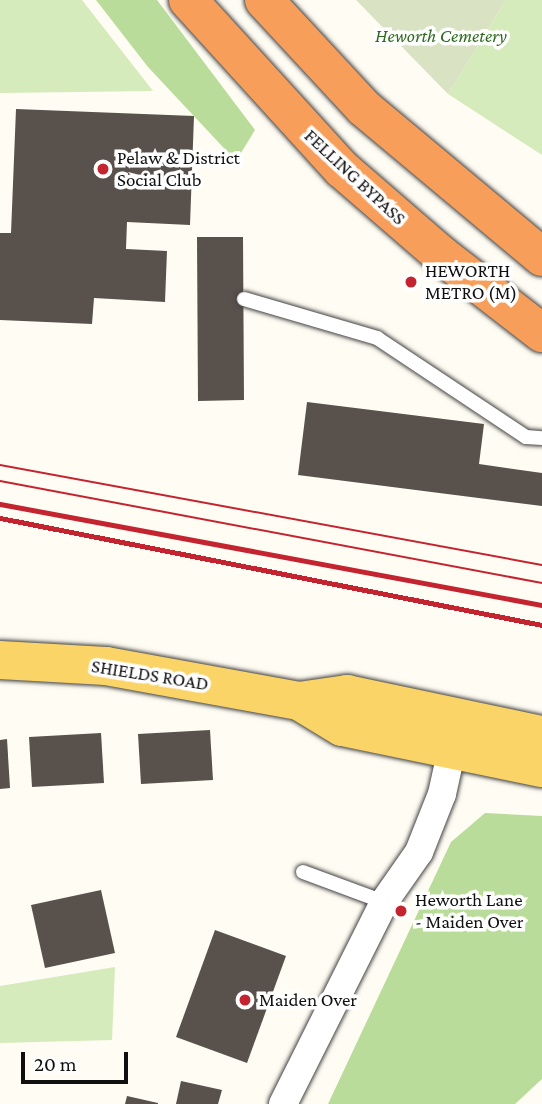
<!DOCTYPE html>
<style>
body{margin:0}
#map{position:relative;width:542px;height:1104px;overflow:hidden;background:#fffcf3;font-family:"Crimson Pro",serif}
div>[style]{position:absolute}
.green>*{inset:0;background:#d5ebbb}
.forest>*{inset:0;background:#b9dc9a}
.cemetery>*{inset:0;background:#d9e3c3}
.building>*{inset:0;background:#59514c}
.roads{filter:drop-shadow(0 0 2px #434343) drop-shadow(0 0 2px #434343)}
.lane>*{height:14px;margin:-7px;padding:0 7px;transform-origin:7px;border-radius:7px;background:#fff}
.street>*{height:28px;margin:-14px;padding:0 14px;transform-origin:14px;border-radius:14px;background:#fff}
.primary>*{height:38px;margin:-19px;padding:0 19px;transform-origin:19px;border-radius:19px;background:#fbd468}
.highway>*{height:38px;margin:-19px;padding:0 19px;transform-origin:19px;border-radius:19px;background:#f79e5a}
.tram>*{height:2px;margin:-1px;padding:0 1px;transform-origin:1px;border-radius:1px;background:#c4242f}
.rail>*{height:5px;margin:-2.5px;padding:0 2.5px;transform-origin:2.5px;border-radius:2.5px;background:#c4242f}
.dots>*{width:19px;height:19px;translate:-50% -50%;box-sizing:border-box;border:4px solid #fff;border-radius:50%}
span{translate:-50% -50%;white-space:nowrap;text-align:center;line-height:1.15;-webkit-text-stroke:7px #fff;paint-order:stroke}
.park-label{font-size:19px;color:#2f6b1e;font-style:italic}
.poi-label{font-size:19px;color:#101010}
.left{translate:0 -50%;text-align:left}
.street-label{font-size:19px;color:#101010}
.scale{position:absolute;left:21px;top:1052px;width:107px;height:32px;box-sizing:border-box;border:4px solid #101010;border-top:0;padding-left:9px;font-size:21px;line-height:24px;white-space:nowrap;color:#101010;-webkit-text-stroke:5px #fff;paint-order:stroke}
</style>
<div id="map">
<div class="green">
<div style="clip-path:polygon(0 0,82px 0,153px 91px,0 93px)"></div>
<div style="clip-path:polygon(506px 0,542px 0,542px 155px,448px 94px)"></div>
<div style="clip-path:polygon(115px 967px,112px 1040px,0 1043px,0 986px)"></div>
</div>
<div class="forest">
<div style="clip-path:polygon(96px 0,157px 0,255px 130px,236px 161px,148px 67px)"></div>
<div style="clip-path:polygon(485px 813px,542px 816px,542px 1079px,515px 1104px,328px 1104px,451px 842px)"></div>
</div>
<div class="cemetery">
<div style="clip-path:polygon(356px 0,506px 0,448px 94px)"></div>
</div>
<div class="building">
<div style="clip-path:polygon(16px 109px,194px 116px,190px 225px,127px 222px,126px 249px,167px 251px,165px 302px,94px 298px,92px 324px,0 320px,0 233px,11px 233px)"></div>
<div style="clip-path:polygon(197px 237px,243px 237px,244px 400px,198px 401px)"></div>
<div style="clip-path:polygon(307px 402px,484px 424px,479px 464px,542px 473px,542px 506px,298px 475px)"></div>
<div style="clip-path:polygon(210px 730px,213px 780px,141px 784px,138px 734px)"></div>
<div style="clip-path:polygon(101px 733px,104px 783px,32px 787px,29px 737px)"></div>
<div style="clip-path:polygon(7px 739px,10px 788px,0 789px,0 740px)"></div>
<div style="clip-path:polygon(101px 890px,115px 953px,45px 968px,31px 905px)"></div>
<div style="clip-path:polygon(215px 930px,286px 956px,247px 1063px,176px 1037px)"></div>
<div style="clip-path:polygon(181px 1081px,222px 1090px,218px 1104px,176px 1104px)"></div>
<div style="clip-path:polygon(127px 1096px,158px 1103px,158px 1104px,125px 1104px)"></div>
</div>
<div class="roads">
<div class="lane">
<div style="left:244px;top:299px;width:139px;rotate:16.3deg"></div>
<div style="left:377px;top:338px;width:179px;rotate:33.6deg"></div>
<div style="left:526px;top:437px;width:16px;rotate:4deg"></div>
<div style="left:303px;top:872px;width:86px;rotate:20.3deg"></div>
</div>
<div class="street">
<div style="left:283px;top:1104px;width:226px;rotate:-63.4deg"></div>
<div style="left:384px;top:902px;width:61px;rotate:-55deg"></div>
<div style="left:419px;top:852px;width:62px;rotate:-68.4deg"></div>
<div style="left:442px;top:794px;width:65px;rotate:-77.5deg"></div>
</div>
<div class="primary">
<div style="left:0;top:660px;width:106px;rotate:3.2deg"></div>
<div style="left:106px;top:666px;width:196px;rotate:10.3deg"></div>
<div style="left:299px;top:701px;width:49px;rotate:-8.3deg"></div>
<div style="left:347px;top:694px;width:199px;rotate:11.9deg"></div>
<div style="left:299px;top:701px;width:50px;rotate:31.2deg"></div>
<div style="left:342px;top:727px;width:204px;rotate:11.6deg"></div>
</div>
<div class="highway">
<div style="left:188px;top:0;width:229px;rotate:47.7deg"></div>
<div style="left:342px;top:169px;width:130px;rotate:40.9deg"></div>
<div style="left:440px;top:254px;width:129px;rotate:37.8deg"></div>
<div style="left:264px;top:0;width:147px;rotate:47.2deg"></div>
<div style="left:364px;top:108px;width:232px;rotate:39.9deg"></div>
</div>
</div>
<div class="tram">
<div style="left:0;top:465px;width:551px;rotate:10.45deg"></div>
<div style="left:0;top:481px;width:552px;rotate:10.66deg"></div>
</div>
<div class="rail">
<div style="left:0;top:504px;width:551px;rotate:10.56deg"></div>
<div style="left:0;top:518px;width:552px;rotate:11.17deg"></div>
</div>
<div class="dots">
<div style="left:103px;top:169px;background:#c4242f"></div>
<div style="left:411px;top:282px;background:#c4242f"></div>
<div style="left:401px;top:911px;background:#c4242f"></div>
<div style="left:245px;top:1000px;background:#c4242f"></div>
</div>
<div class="park-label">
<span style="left:441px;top:36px">Heworth Cemetery</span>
</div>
<div class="poi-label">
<span class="left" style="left:117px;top:169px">Pelaw &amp; District<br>Social Club</span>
<span class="left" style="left:425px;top:282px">HEWORTH<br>METRO (M)</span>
<span class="left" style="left:415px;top:911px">Heworth Lane<br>- Maiden Over</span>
<span class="left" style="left:259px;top:1000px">Maiden Over</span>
</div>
<div class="street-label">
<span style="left:355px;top:177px;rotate:43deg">FELLING BYPASS</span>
<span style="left:150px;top:675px;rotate:9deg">SHIELDS ROAD</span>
</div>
<div class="scale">20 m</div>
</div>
